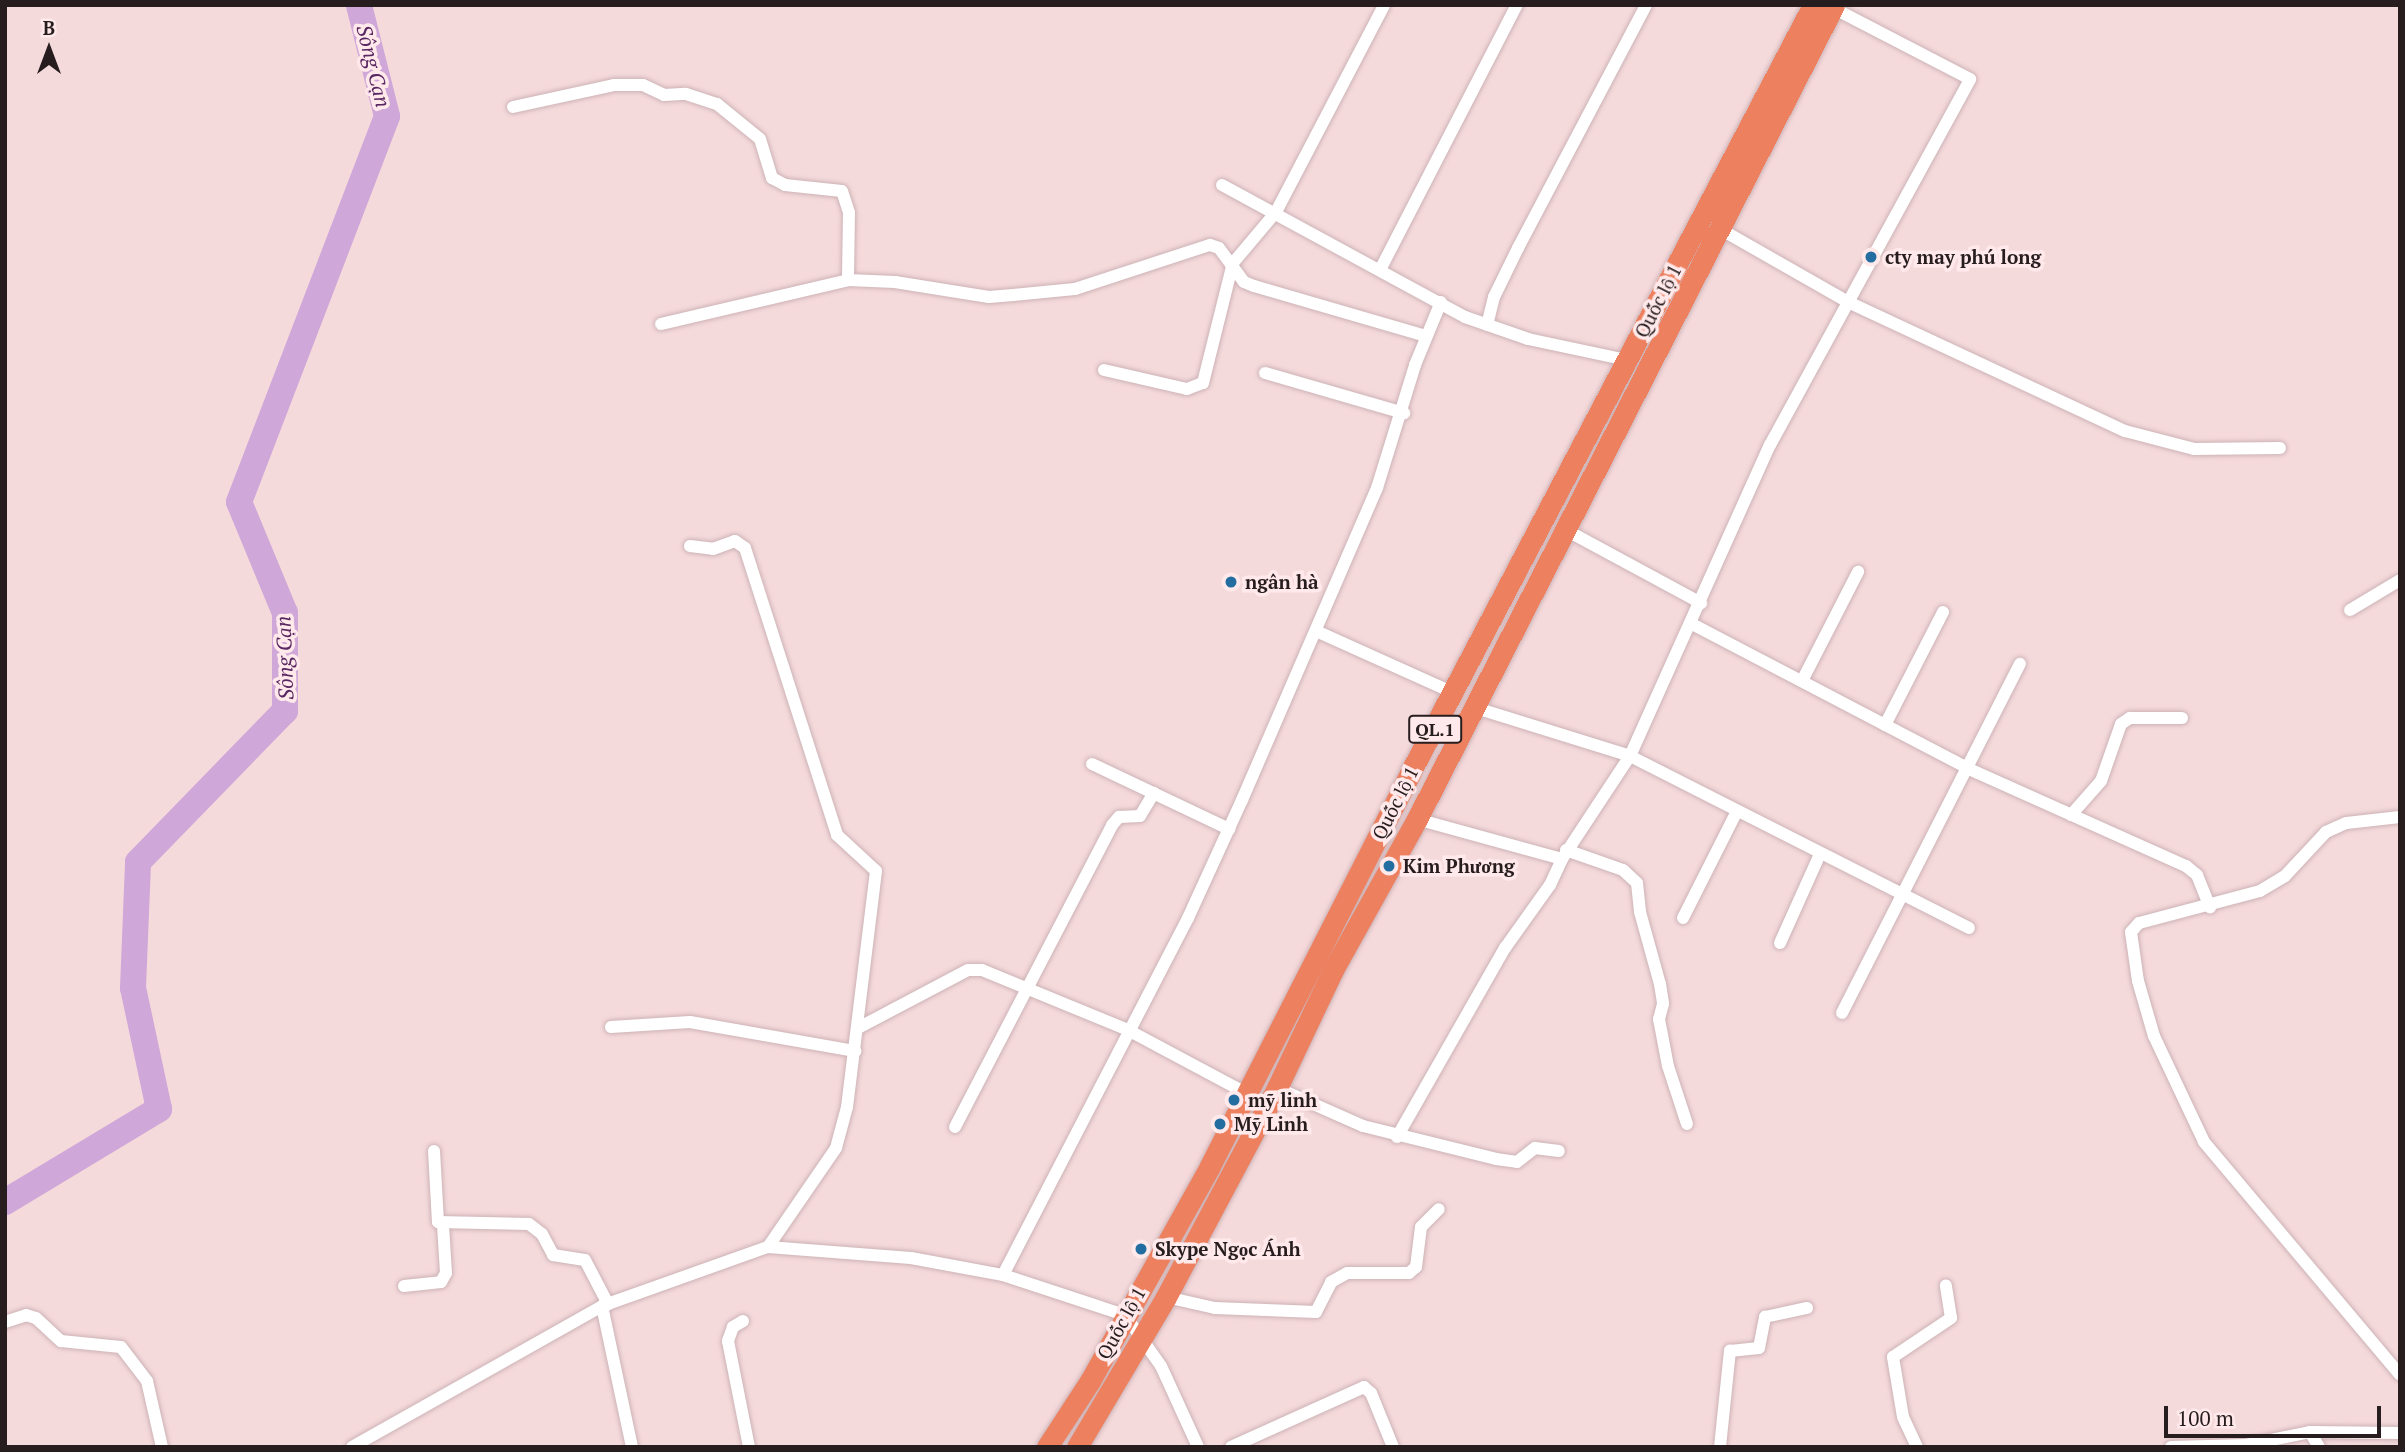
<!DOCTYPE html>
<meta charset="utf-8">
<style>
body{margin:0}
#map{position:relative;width:2405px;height:1452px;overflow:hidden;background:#f5dadc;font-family:"PT Serif",serif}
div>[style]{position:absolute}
.river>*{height:26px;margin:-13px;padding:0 13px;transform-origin:13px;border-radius:13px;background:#cfa7d8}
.roads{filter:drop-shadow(0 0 2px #cdb3b6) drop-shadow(0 0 2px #cdb3b6)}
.minor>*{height:12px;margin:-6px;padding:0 6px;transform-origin:6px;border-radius:6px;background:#fff}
.trunk>*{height:21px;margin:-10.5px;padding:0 10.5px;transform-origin:10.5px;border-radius:10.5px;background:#ec805f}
.dots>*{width:19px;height:19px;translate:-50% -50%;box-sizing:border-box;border:4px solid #ffe9eb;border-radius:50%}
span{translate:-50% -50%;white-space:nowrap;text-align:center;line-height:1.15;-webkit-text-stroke:7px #ffe9eb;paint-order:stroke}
.shield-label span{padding:2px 5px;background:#ffe9eb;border:2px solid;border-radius:5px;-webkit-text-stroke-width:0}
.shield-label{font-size:18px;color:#271d1e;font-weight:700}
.poi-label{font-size:19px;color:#271d1e;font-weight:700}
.left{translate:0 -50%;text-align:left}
.street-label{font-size:19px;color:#271d1e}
.water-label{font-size:21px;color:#582762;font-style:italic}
.frame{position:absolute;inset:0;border:7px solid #271d1e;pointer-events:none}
.north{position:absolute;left:14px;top:14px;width:70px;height:70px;-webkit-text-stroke:5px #ffe9eb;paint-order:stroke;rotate:0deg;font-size:19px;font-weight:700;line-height:28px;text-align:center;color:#271d1e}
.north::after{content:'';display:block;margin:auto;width:24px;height:32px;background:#271d1e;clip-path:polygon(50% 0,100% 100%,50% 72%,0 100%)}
.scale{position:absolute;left:2164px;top:1406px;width:217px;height:32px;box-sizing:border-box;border:4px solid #271d1e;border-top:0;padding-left:9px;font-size:21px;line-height:24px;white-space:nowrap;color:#271d1e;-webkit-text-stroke:5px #ffe9eb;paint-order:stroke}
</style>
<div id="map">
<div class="river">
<div style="left:5px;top:1202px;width:180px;rotate:-31.1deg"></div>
<div style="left:159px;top:1109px;width:124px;rotate:-102.1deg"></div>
<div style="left:133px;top:988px;width:126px;rotate:-87.7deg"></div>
<div style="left:138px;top:862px;width:211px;rotate:-45.8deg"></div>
<div style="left:285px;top:711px;width:98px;rotate:-90deg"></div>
<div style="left:285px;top:613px;width:120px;rotate:-112.5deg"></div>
<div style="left:239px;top:502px;width:413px;rotate:-69deg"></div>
<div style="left:387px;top:116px;width:114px;rotate:-104.2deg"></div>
</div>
<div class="roads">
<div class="minor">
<div style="left:513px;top:107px;width:103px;rotate:-12.3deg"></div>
<div style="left:614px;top:85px;width:29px"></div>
<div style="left:643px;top:85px;width:23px;rotate:25deg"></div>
<div style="left:664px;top:95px;width:22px;rotate:-3deg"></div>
<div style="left:686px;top:94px;width:33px;rotate:18deg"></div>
<div style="left:717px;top:104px;width:55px;rotate:39.1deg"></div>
<div style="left:760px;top:139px;width:41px;rotate:72.9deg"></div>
<div style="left:772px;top:178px;width:15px;rotate:28deg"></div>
<div style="left:785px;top:185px;width:57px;rotate:6deg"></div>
<div style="left:842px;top:191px;width:23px;rotate:72deg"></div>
<div style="left:849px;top:213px;width:67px;rotate:90.9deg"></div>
<div style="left:848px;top:280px;width:47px;rotate:2.4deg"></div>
<div style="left:895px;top:282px;width:95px;rotate:9.1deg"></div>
<div style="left:989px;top:297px;width:24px;rotate:-5deg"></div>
<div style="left:1013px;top:295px;width:62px;rotate:-5.5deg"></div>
<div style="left:1075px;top:289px;width:142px;rotate:-18.1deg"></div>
<div style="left:1210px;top:245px;width:9px;rotate:18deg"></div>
<div style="left:1219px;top:248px;width:42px;rotate:53.7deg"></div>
<div style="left:1244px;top:282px;width:11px;rotate:22deg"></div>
<div style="left:1254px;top:286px;width:179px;rotate:16.2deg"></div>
<div style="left:1222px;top:185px;width:277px;rotate:28.5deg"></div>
<div style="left:1465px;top:317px;width:67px;rotate:19.2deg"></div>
<div style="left:1528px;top:339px;width:101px;rotate:12deg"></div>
<div style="left:1720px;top:229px;width:145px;rotate:29.7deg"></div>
<div style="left:1846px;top:301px;width:308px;rotate:25deg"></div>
<div style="left:2125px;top:431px;width:71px;rotate:14.6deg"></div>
<div style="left:2194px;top:449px;width:86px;rotate:-0.7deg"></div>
<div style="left:1381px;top:268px;width:296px;rotate:-62.7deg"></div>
<div style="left:661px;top:324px;width:192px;rotate:-13.2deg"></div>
<div style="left:1487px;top:325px;width:29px;rotate:-76deg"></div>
<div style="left:1494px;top:297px;width:55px;rotate:-63.9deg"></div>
<div style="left:1518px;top:248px;width:275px;rotate:-62.2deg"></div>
<div style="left:1104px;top:370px;width:85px;rotate:12.9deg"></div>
<div style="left:1187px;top:389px;width:17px;rotate:-21deg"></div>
<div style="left:1203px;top:383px;width:124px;rotate:-76deg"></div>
<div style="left:1233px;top:263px;width:67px;rotate:-49.9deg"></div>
<div style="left:1276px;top:212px;width:233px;rotate:-62.4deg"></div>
<div style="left:1265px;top:373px;width:145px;rotate:16.1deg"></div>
<div style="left:1564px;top:529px;width:156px;rotate:28.4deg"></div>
<div style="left:690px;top:546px;width:23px;rotate:7deg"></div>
<div style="left:713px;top:549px;width:23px;rotate:-20deg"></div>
<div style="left:735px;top:541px;width:12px;rotate:35deg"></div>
<div style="left:745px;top:548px;width:301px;rotate:72.2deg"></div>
<div style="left:837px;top:835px;width:53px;rotate:42.7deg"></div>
<div style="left:876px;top:871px;width:238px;rotate:97deg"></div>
<div style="left:847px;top:1107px;width:42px;rotate:105deg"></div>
<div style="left:836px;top:1148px;width:120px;rotate:124.5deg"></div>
<div style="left:2350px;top:610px;width:58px;rotate:-31deg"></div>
<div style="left:1692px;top:624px;width:313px;rotate:27.6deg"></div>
<div style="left:1969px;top:769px;width:238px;rotate:24.1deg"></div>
<div style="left:2186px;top:866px;width:14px;rotate:39deg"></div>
<div style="left:2197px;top:875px;width:35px;rotate:68deg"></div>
<div style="left:1316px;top:631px;width:151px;rotate:24.2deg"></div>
<div style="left:1802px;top:681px;width:123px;rotate:-62.8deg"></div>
<div style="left:1473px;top:707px;width:164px;rotate:17.3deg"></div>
<div style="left:1630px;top:756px;width:380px;rotate:26.9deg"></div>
<div style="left:1885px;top:725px;width:127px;rotate:-62.8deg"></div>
<div style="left:1092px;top:764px;width:152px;rotate:25.4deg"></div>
<div style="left:2071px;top:815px;width:45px;rotate:-48.6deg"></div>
<div style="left:2101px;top:781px;width:60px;rotate:-70.7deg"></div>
<div style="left:2121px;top:724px;width:11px;rotate:-34deg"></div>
<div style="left:2130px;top:718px;width:52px"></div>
<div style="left:2400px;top:817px;width:54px;rotate:173.7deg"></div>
<div style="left:2346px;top:823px;width:22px;rotate:156deg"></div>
<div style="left:2326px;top:832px;width:60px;rotate:133deg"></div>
<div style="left:2285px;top:876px;width:29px;rotate:149deg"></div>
<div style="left:2260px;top:891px;width:125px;rotate:165.2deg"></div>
<div style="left:2139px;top:923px;width:12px;rotate:132deg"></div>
<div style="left:2131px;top:932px;width:49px;rotate:81.9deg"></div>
<div style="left:2138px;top:981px;width:57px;rotate:73.8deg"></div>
<div style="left:2154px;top:1036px;width:117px;rotate:64.7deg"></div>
<div style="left:2204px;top:1142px;width:304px;rotate:49.9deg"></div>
<div style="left:1566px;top:850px;width:60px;rotate:19.3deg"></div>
<div style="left:1623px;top:870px;width:19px;rotate:43deg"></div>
<div style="left:1637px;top:883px;width:29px;rotate:84deg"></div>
<div style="left:1640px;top:912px;width:75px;rotate:74.5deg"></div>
<div style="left:1660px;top:984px;width:20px;rotate:81deg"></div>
<div style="left:1663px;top:1004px;width:16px;rotate:105deg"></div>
<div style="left:1659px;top:1019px;width:48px;rotate:79.2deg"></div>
<div style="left:1668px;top:1066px;width:61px;rotate:71.9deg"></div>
<div style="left:1562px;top:859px;width:123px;rotate:-56.6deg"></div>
<div style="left:1630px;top:756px;width:341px;rotate:-65.8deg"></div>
<div style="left:1770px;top:445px;width:417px;rotate:-61.3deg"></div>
<div style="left:1970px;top:79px;width:154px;rotate:-152.6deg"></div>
<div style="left:1683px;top:918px;width:120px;rotate:-63.2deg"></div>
<div style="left:1780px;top:943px;width:98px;rotate:-65.8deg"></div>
<div style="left:1842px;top:1013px;width:392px;rotate:-63deg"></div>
<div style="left:611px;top:1027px;width:79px;rotate:-3.6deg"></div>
<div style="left:690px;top:1022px;width:168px;rotate:10deg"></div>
<div style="left:858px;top:1028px;width:124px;rotate:-27.8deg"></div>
<div style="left:968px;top:970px;width:14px"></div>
<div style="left:982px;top:970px;width:158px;rotate:22.3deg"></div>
<div style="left:1128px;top:1030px;width:134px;rotate:28.1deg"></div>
<div style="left:1277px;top:1088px;width:94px;rotate:23.8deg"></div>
<div style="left:1363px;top:1126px;width:137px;rotate:13.9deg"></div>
<div style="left:1496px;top:1159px;width:21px;rotate:8deg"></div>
<div style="left:1517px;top:1162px;width:23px;rotate:-38deg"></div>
<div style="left:1535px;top:1148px;width:24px;rotate:7deg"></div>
<div style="left:955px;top:1127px;width:340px;rotate:-62.5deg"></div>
<div style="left:1112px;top:825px;width:11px;rotate:-49deg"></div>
<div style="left:1119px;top:817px;width:21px;rotate:-3deg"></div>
<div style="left:1140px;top:816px;width:27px;rotate:-59deg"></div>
<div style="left:1397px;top:1137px;width:218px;rotate:-60.3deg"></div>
<div style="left:1505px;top:948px;width:77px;rotate:-54.5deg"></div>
<div style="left:1550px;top:885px;width:29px;rotate:-65deg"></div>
<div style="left:1562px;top:859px;width:150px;rotate:-164.6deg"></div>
<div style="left:434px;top:1151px;width:71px;rotate:86.8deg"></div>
<div style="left:438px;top:1222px;width:91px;rotate:1.3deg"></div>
<div style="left:529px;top:1224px;width:16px;rotate:38deg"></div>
<div style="left:542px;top:1234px;width:24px;rotate:62deg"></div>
<div style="left:553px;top:1255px;width:32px;rotate:9deg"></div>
<div style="left:585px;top:1260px;width:50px;rotate:62.4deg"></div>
<div style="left:1003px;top:1275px;width:402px;rotate:-62.6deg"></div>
<div style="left:1188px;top:918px;width:130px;rotate:-65.4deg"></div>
<div style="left:1242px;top:800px;width:340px;rotate:-66.6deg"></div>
<div style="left:1377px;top:488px;width:129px;rotate:-72.8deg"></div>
<div style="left:1415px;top:365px;width:68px;rotate:-67.6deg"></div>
<div style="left:404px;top:1286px;width:37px;rotate:-6deg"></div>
<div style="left:441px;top:1282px;width:10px;rotate:-61deg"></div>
<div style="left:446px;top:1273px;width:48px;rotate:-93.6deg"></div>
<div style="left:1166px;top:1297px;width:50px;rotate:12.7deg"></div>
<div style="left:1215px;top:1308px;width:101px;rotate:2.3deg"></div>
<div style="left:1316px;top:1312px;width:34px;rotate:-63deg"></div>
<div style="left:1331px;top:1282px;width:18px;rotate:-29deg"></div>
<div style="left:1347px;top:1273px;width:62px"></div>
<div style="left:1409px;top:1273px;width:9px;rotate:-41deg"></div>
<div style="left:1416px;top:1267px;width:40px;rotate:-82.9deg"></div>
<div style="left:1421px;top:1227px;width:25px;rotate:-45deg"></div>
<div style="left:602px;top:1306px;width:144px;rotate:78deg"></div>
<div style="left:743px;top:1321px;width:12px;rotate:149deg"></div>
<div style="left:733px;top:1327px;width:15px;rotate:110deg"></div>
<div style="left:728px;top:1341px;width:108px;rotate:78.8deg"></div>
<div style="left:5px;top:1322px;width:22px;rotate:-18deg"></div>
<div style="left:26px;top:1315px;width:10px;rotate:17deg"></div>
<div style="left:36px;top:1318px;width:34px;rotate:43deg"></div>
<div style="left:61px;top:1341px;width:60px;rotate:5.7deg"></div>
<div style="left:121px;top:1347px;width:43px;rotate:52.6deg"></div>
<div style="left:147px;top:1381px;width:68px;rotate:77.2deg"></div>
<div style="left:2310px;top:1432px;width:17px;rotate:59deg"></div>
<div style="left:352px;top:1447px;width:287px;rotate:-29.4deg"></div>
<div style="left:602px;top:1306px;width:176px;rotate:-19.6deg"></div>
<div style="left:768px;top:1247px;width:143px;rotate:4.4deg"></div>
<div style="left:911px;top:1258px;width:94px;rotate:10.5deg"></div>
<div style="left:1003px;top:1275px;width:128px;rotate:18.2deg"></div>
<div style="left:1125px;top:1315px;width:62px;rotate:54.8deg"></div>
<div style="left:1161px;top:1366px;width:89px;rotate:65.4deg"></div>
<div style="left:1231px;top:1447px;width:146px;rotate:-24.3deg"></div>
<div style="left:1364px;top:1387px;width:9px;rotate:41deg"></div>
<div style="left:1371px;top:1393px;width:58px;rotate:67.8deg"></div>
<div style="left:1720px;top:1447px;width:97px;rotate:-84.1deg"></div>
<div style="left:1730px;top:1351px;width:29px;rotate:-6deg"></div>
<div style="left:1759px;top:1348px;width:32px;rotate:-79deg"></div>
<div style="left:1765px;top:1317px;width:43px;rotate:-12.1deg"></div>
<div style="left:1917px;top:1447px;width:33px;rotate:-115deg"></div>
<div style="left:1903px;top:1417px;width:61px;rotate:-99.5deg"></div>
<div style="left:1893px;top:1357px;width:70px;rotate:-33.9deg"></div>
<div style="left:1951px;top:1318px;width:33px;rotate:-99deg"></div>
<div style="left:2171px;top:1447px;width:75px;rotate:-1.5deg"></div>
<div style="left:2246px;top:1445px;width:65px;rotate:-11.5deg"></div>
<div style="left:2310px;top:1432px;width:90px;rotate:0.6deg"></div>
</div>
<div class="trunk">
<div style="left:1047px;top:1447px;width:79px;rotate:-56.9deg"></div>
<div style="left:1090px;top:1381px;width:246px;rotate:-60.8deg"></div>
<div style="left:1210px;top:1166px;width:441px;rotate:-63deg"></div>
<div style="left:1410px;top:773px;width:867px;rotate:-62.31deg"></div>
<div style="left:1077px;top:1447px;width:174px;rotate:-59.3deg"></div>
<div style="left:1166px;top:1297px;width:237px;rotate:-62deg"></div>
<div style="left:1277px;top:1088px;width:131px;rotate:-64.6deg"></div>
<div style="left:1333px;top:970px;width:173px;rotate:-60.9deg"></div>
<div style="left:1417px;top:819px;width:915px;rotate:-62.87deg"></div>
</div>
</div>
<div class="dots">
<div style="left:1871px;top:257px;background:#236da0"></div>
<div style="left:1231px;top:582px;background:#236da0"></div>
<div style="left:1389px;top:866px;background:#236da0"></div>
<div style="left:1234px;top:1100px;background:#236da0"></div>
<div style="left:1220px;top:1124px;background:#236da0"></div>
<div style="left:1141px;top:1249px;background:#236da0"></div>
</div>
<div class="shield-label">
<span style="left:1435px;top:729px">QL.1</span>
</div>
<div class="poi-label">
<span class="left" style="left:1885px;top:257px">cty may phú long</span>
<span class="left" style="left:1245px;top:582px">ngân hà</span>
<span class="left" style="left:1403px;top:866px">Kim Phương</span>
<span class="left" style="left:1248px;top:1100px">mỹ linh</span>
<span class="left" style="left:1234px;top:1124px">Mỹ Linh</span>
<span class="left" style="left:1155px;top:1249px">Skype Ngọc Ánh</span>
</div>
<div class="street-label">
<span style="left:1658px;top:301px;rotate:-63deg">Quốc lộ 1</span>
<span style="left:1395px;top:803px;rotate:-63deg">Quốc lộ 1</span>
<span style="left:1121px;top:1323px;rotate:-61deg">Quốc lộ 1</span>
</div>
<div class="water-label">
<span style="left:374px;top:66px;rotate:76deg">Sông Cạn</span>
<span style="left:284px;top:658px;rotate:-92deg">Sông Cạn</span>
</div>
<div class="frame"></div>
<div class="north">B</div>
<div class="scale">100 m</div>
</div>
